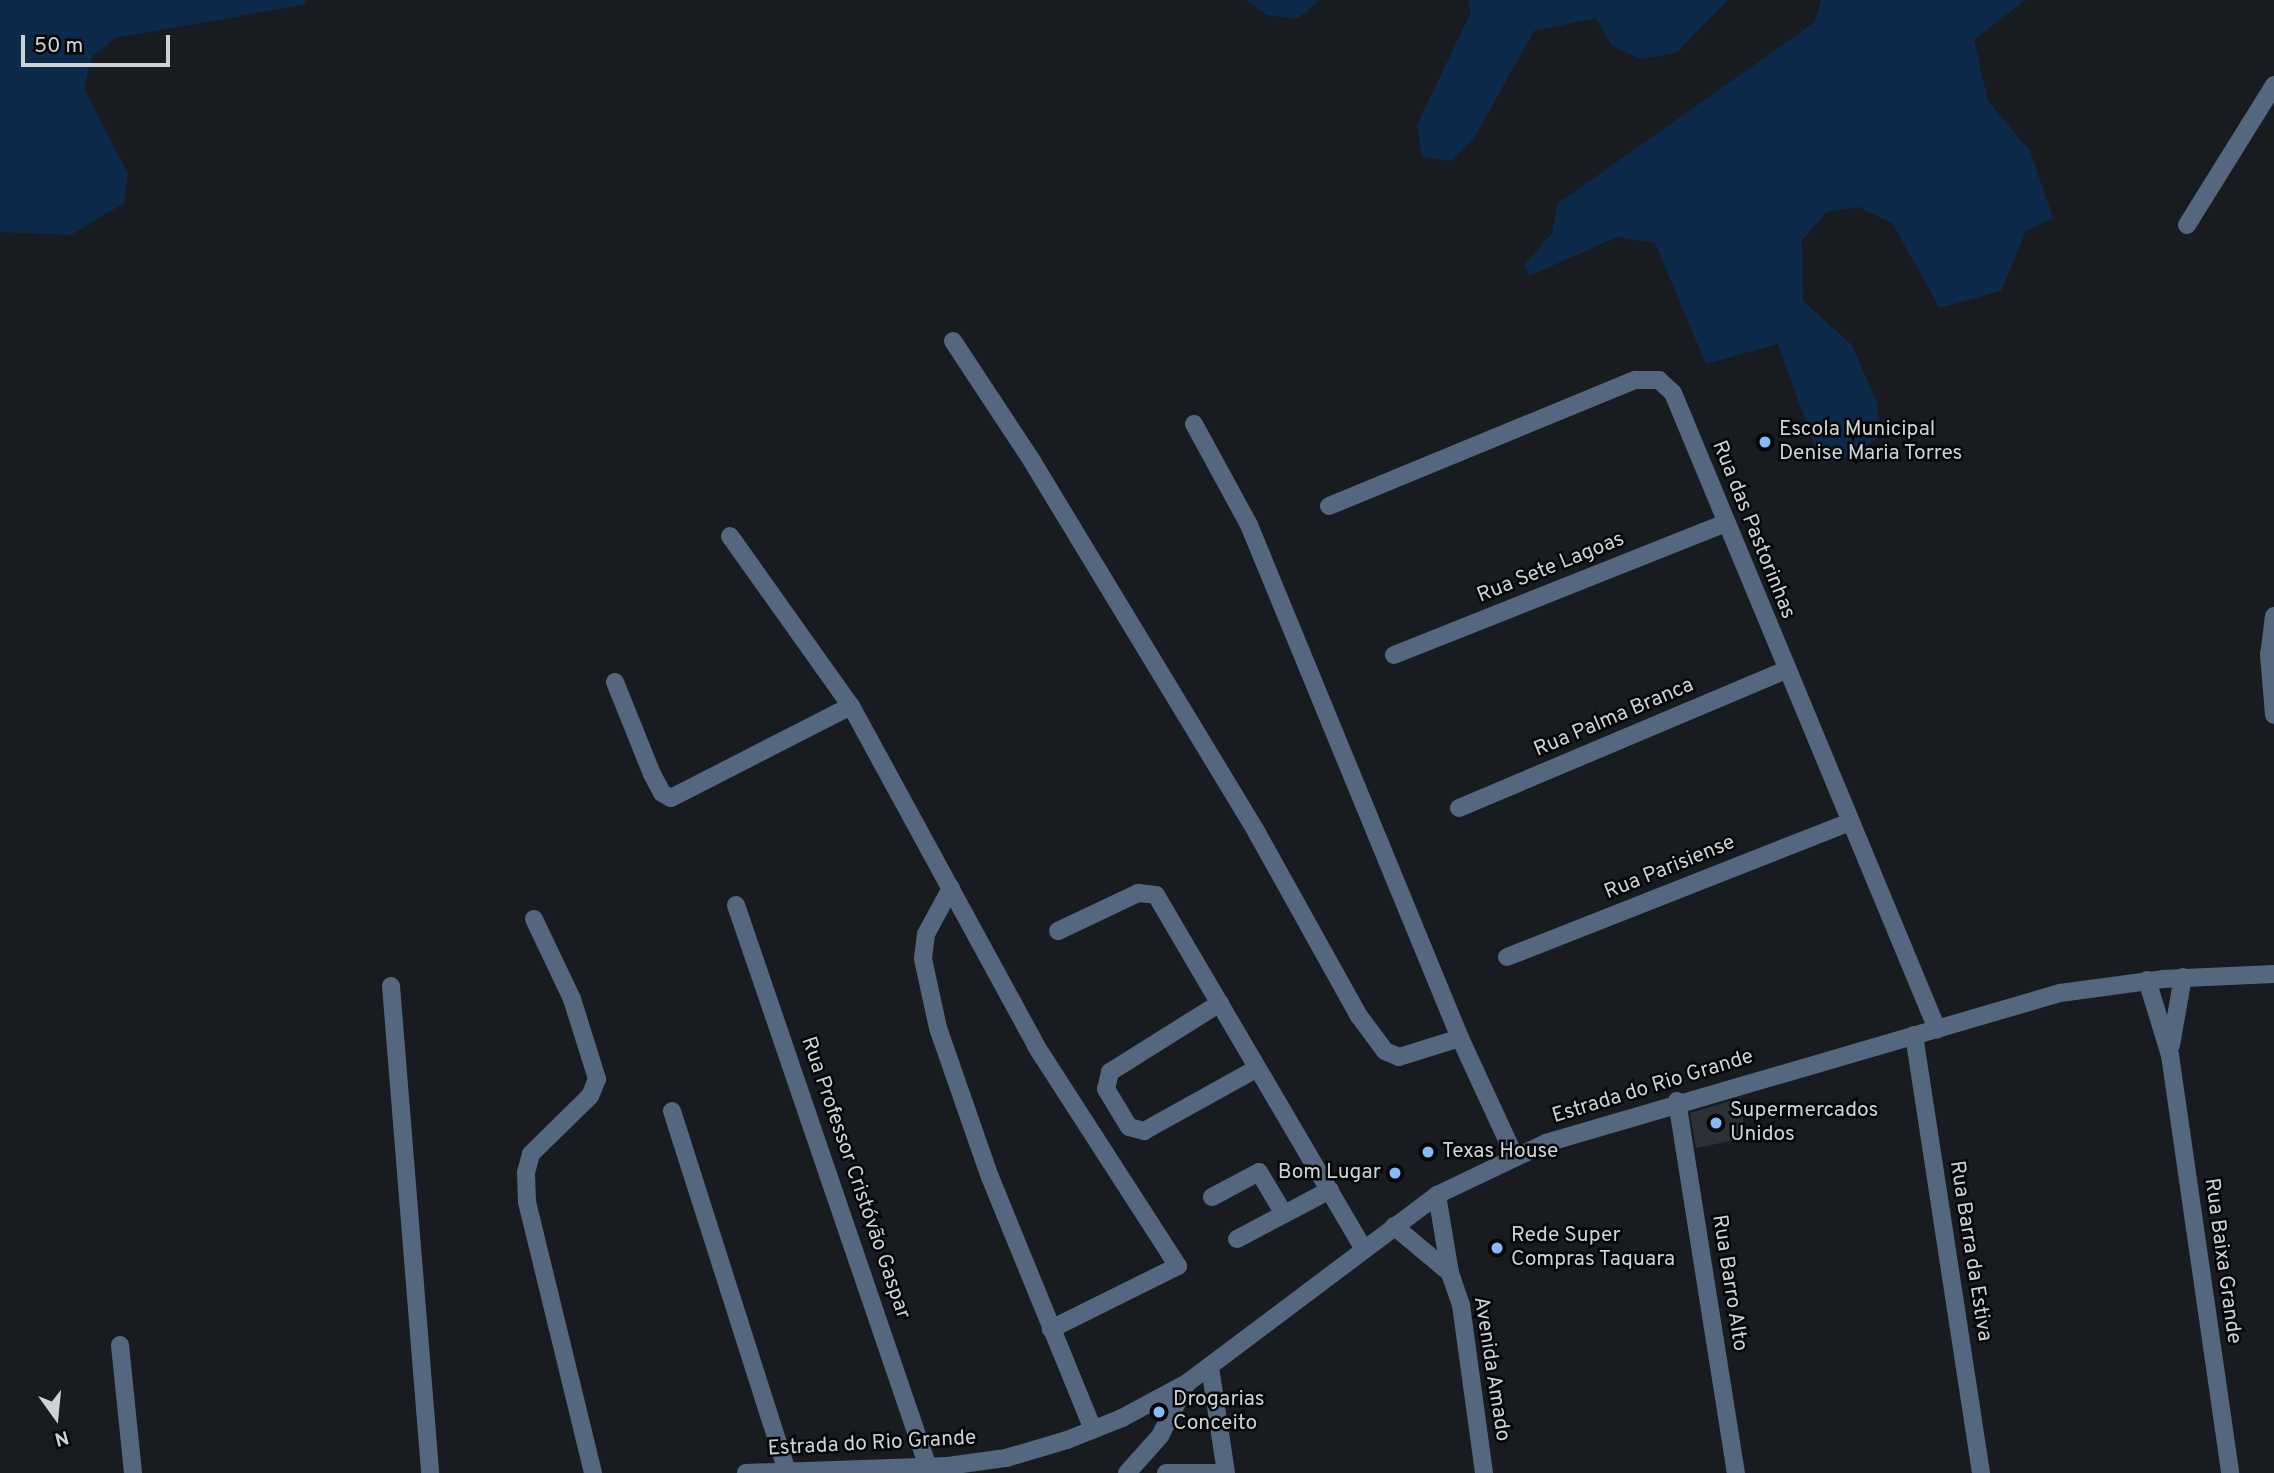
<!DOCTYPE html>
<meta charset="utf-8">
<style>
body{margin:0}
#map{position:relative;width:2274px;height:1473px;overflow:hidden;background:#181c21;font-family:Overpass,sans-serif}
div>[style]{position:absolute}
.green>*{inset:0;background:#0d2a4a}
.building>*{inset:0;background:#2d3137}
.minor>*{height:18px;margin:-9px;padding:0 9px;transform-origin:9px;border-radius:9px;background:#55677e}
.dots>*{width:19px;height:19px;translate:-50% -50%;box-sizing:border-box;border:4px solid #050608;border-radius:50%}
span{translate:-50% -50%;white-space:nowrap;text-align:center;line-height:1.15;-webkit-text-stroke:5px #050608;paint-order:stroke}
.poi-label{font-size:21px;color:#cfd2d5}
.left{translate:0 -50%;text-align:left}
.right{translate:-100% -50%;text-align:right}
.street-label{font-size:21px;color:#cfd2d5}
.north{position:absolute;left:21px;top:1382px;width:70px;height:70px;-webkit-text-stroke:5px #050608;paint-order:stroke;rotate:165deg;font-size:19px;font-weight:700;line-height:28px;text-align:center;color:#cfd2d5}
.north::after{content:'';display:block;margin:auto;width:24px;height:32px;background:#cfd2d5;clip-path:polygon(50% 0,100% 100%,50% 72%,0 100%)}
.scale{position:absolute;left:21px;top:35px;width:149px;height:32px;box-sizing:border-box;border:4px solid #cfd2d5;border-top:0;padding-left:9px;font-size:21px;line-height:24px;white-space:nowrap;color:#cfd2d5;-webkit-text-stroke:5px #050608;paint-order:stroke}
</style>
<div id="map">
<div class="green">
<div style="clip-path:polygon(0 0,308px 0,303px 5px,115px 38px,92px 56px,84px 88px,128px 174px,124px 203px,71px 235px,0 232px)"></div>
<div style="clip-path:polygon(1245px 0,1320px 0,1297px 19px,1267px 15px)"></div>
<div style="clip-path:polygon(1468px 0,1728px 0,1676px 53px,1641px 59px,1612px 46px,1596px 18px,1534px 31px,1474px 138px,1452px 161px,1422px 157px,1417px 125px,1471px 12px)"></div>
<div style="clip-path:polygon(1821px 0,2025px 0,1974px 40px,1988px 101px,2030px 151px,2053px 218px,2026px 231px,2001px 291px,1940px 308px,1892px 223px,1859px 207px,1827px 212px,1802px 240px,1803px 301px,1852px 345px,1877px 403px,1881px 435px,1854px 455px,1821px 464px,1778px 344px,1706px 364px,1655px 243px,1617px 237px,1529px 276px,1525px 264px,1552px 233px,1557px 204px,1815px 22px)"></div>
</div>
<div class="building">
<div style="clip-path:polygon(1740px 1098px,1746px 1138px,1696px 1148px,1690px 1113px)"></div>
</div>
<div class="minor">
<div style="left:2187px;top:225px;width:165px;rotate:-58.1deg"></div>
<div style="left:953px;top:341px;width:144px;rotate:56.6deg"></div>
<div style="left:1032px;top:461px;width:435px;rotate:58.8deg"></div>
<div style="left:1257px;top:833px;width:210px;rotate:60.9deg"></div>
<div style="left:1359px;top:1016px;width:44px;rotate:53.4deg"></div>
<div style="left:1385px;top:1051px;width:15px;rotate:23deg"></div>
<div style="left:1399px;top:1057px;width:64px;rotate:-17.3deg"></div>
<div style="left:1194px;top:424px;width:115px;rotate:61.4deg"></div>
<div style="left:1249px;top:525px;width:555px;rotate:67.64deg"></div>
<div style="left:1460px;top:1038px;width:131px;rotate:65.2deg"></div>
<div style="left:1329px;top:506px;width:331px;rotate:-22.4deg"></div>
<div style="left:1635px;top:380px;width:24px"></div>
<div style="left:1659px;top:380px;width:19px;rotate:43deg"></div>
<div style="left:1673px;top:393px;width:689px;rotate:67.46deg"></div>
<div style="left:730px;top:536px;width:209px;rotate:54.6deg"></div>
<div style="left:851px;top:706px;width:387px;rotate:61.4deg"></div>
<div style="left:1036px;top:1046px;width:262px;rotate:57.2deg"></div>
<div style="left:1178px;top:1266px;width:142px;rotate:153.6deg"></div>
<div style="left:2274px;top:616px;width:38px;rotate:97deg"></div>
<div style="left:2269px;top:654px;width:61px;rotate:85.3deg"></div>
<div style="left:1394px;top:655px;width:356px;rotate:-21.7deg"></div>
<div style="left:615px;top:682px;width:99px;rotate:68.1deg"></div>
<div style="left:652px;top:774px;width:21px;rotate:62deg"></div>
<div style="left:662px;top:793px;width:10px;rotate:29deg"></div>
<div style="left:671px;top:798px;width:202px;rotate:-27.1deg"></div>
<div style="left:1459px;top:808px;width:355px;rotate:-22.9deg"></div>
<div style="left:951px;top:888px;width:52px;rotate:118.5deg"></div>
<div style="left:926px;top:934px;width:25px;rotate:97deg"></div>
<div style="left:923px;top:959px;width:71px;rotate:77.7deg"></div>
<div style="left:938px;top:1028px;width:158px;rotate:70.8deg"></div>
<div style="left:990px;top:1177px;width:273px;rotate:67.8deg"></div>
<div style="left:736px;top:905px;width:594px;rotate:71.14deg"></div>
<div style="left:534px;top:919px;width:89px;rotate:64.6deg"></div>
<div style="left:572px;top:999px;width:84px;rotate:72.6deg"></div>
<div style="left:597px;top:1079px;width:18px;rotate:112deg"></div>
<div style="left:590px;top:1096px;width:83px;rotate:135.5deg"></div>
<div style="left:531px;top:1154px;width:20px;rotate:105deg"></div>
<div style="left:526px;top:1173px;width:29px;rotate:88deg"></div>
<div style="left:527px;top:1202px;width:279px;rotate:76.3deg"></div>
<div style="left:1058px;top:931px;width:89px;rotate:-25.4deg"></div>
<div style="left:1138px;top:893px;width:18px;rotate:6deg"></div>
<div style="left:1156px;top:895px;width:411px;rotate:59.6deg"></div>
<div style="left:1507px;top:957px;width:369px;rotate:-21.5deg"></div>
<div style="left:2147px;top:980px;width:78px;rotate:73deg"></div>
<div style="left:2170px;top:1055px;width:422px;rotate:81.8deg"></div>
<div style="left:391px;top:986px;width:489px;rotate:85.4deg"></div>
<div style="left:1220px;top:1003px;width:130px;rotate:147.9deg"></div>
<div style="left:1110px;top:1072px;width:17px;rotate:103deg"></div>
<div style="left:1106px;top:1089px;width:44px;rotate:58.8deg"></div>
<div style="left:1129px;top:1127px;width:16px;rotate:15deg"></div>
<div style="left:1144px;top:1131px;width:128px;rotate:-29deg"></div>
<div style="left:1914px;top:1035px;width:443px;rotate:81.3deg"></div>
<div style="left:2171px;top:1045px;width:69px;rotate:-80deg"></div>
<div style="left:1677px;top:1101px;width:377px;rotate:81deg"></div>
<div style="left:672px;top:1111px;width:378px;rotate:72.3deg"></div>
<div style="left:1437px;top:1195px;width:79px;rotate:80.5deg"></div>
<div style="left:1450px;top:1273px;width:34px;rotate:71deg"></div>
<div style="left:1461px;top:1305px;width:170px;rotate:82.2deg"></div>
<div style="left:1212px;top:1197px;width:53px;rotate:-28deg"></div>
<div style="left:1259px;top:1172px;width:49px;rotate:59.2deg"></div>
<div style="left:1394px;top:1226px;width:73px;rotate:40deg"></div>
<div style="left:1237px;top:1239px;width:105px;rotate:-27.8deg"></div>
<div style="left:120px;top:1345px;width:129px;rotate:84.2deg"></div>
<div style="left:1210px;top:1367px;width:107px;rotate:81.4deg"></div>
<div style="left:746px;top:1473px;width:202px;rotate:-2deg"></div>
<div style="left:948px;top:1466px;width:59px;rotate:-7.9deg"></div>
<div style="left:1006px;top:1458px;width:64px;rotate:-16.4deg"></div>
<div style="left:1067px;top:1440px;width:59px;rotate:-21.8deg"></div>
<div style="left:1122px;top:1418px;width:74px;rotate:-28.3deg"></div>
<div style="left:1187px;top:1383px;width:313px;rotate:-36.9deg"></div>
<div style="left:1437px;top:1195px;width:121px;rotate:-25.5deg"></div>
<div style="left:1546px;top:1143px;width:535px;rotate:-16.27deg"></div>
<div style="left:2060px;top:993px;width:104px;rotate:-7.7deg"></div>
<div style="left:2163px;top:979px;width:111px;rotate:-2.6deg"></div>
<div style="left:1127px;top:1473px;width:50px;rotate:-48.3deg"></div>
<div style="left:1160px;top:1436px;width:59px;rotate:-63deg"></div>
<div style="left:1166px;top:1473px;width:52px"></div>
</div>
<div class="dots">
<div style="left:1765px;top:442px;background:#86bbfb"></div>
<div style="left:1716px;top:1123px;background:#86bbfb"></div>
<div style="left:1428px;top:1152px;background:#86bbfb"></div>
<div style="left:1395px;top:1173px;background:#86bbfb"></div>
<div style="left:1497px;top:1248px;background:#86bbfb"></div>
<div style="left:1159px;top:1412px;background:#86bbfb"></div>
</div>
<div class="poi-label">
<span class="left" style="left:1779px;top:442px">Escola Municipal<br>Denise Maria Torres</span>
<span class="left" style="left:1730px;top:1123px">Supermercados<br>Unidos</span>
<span class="left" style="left:1442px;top:1152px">Texas House</span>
<span class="right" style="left:1381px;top:1173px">Bom Lugar</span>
<span class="left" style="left:1511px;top:1248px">Rede Super<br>Compras Taquara</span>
<span class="left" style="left:1173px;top:1412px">Drogarias<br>Conceito</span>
</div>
<div class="street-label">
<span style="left:1753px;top:530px;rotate:68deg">Rua das Pastorinhas</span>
<span style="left:1551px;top:568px;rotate:-22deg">Rua Sete Lagoas</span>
<span style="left:1614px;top:718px;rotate:-23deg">Rua Palma Branca</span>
<span style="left:1670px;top:868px;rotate:-22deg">Rua Parisiense</span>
<span style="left:1653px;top:1087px;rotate:-17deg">Estrada do Rio Grande</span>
<span style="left:855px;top:1178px;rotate:71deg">Rua Professor Cristóvão Gaspar</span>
<span style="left:1970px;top:1251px;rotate:81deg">Rua Barra da Estiva</span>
<span style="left:2222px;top:1261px;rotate:82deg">Rua Baixa Grande</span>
<span style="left:1729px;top:1283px;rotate:81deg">Rua Barro Alto</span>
<span style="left:1491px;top:1369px;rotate:81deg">Avenida Amado</span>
<span style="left:872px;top:1444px;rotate:-3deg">Estrada do Rio Grande</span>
</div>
<div class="north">N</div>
<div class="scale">50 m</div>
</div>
